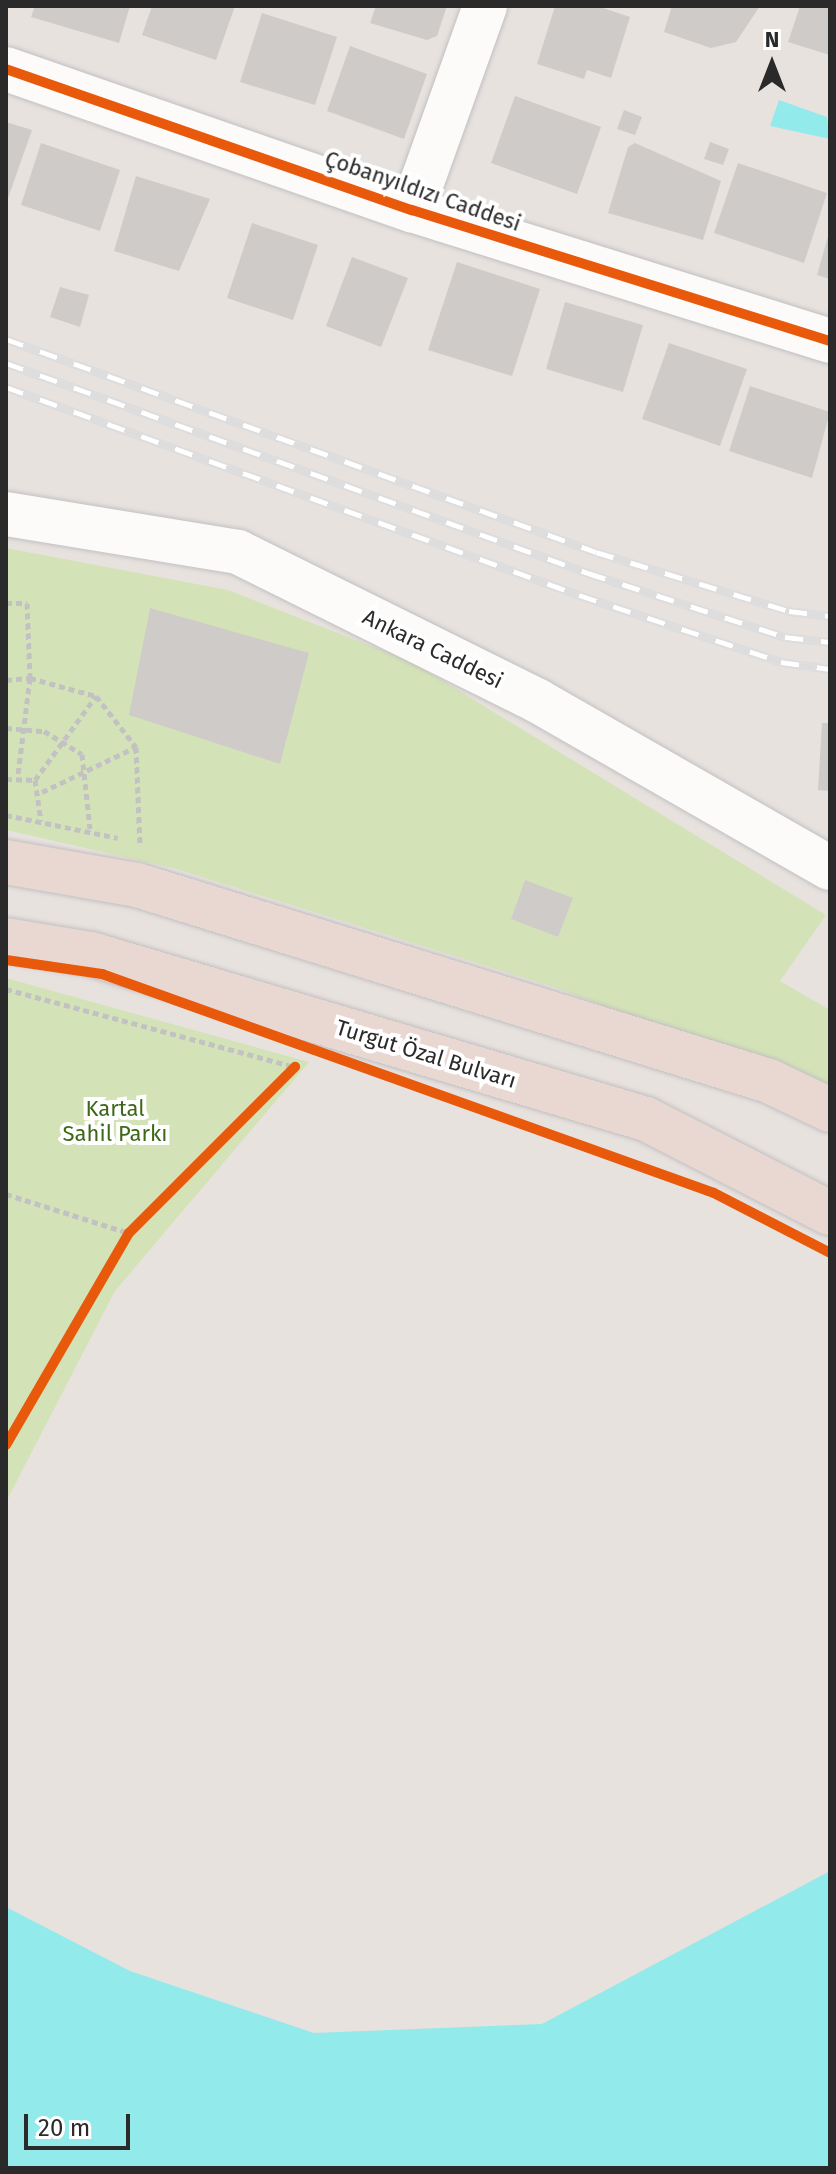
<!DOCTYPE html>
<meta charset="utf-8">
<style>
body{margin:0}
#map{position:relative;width:836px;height:2174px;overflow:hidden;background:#e8e2df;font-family:"Fira Sans",sans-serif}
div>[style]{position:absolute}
.green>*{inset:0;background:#d4e3b7}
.water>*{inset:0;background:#92eaeb}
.building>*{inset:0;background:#cfcbc9}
.path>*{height:5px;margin-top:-2.5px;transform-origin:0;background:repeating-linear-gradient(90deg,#c3c2c2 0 6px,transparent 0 10px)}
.roads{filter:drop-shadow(0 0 2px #c1c0c1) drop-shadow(0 0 2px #c1c0c1)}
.street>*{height:44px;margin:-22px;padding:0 22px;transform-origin:22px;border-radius:22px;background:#fcfbfa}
.secondary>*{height:44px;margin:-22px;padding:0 22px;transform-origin:22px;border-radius:22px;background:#fcfbfa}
.highway>*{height:44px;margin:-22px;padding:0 22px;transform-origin:22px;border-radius:22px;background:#e9d7d2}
.rail>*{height:9px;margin-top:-4.5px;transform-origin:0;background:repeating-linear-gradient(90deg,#fff 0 18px,#ddddde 0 36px);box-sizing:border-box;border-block:2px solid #ddddde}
.cycleway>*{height:10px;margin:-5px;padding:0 5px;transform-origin:5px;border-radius:5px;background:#e8590c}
span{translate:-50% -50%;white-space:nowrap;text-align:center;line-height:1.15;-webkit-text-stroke:8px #fff;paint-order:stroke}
.street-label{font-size:22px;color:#2a2a2a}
.park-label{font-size:22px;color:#3d6719}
.frame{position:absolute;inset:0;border:8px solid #2a2a2a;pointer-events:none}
.north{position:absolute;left:732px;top:24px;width:80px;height:80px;-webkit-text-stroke:6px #fff;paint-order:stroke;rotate:0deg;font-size:22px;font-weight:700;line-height:32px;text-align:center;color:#2a2a2a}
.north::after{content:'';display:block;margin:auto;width:28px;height:36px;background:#2a2a2a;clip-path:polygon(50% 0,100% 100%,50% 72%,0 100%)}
.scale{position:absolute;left:24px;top:2114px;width:106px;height:36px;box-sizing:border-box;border:4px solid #2a2a2a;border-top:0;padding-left:10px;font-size:24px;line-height:28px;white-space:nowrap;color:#2a2a2a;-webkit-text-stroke:6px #fff;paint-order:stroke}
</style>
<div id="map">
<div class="green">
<div style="clip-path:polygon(6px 548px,228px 590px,412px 662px,826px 915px,780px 981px,830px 1010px,830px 1092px,554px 987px,173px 868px,6px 830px)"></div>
<div style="clip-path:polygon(6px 978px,309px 1062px,115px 1291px,6px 1502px)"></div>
</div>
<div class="water">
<div style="clip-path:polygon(779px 100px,827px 117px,830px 139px,770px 126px)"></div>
<div style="clip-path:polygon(830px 1871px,830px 2168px,6px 2168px,6px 1907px,130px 1971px,314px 2033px,542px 2024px)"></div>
</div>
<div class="building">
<div style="clip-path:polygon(35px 6px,130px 6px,119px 43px,31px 17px)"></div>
<div style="clip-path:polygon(152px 6px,235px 6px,216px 60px,142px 35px)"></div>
<div style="clip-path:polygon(376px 6px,447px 6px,437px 36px,427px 40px,370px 23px)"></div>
<div style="clip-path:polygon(555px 6px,597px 6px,630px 17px,611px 78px,587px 70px,584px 79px,537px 64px)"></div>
<div style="clip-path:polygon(672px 6px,760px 6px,736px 42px,711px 48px,664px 32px)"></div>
<div style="clip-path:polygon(800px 6px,830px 6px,830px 55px,788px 42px)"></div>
<div style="clip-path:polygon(262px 13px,337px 37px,315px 105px,240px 82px)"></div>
<div style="clip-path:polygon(350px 46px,427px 74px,404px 139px,327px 111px)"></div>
<div style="clip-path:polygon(515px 96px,601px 127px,577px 194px,491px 163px)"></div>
<div style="clip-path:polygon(624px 110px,642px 117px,635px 135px,617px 129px)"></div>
<div style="clip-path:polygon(6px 122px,32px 130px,6px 204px)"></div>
<div style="clip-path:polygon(710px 142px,729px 149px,723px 165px,704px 159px)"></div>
<div style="clip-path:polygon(41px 143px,120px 170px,100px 231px,21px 205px)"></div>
<div style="clip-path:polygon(635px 143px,721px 181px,703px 240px,608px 213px,628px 147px)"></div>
<div style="clip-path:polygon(738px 163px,827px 193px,804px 263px,714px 233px)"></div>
<div style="clip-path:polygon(136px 176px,210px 199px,179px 271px,114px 251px)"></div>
<div style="clip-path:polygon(252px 223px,318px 245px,293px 320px,227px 298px)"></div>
<div style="clip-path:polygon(829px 233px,830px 233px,830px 279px,817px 275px)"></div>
<div style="clip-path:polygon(352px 257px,408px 278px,381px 347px,326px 326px)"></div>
<div style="clip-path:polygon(457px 262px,540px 289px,512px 376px,428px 350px)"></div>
<div style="clip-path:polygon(60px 287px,89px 295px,80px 327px,50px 317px)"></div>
<div style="clip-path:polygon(565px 302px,643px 325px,623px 392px,546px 369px)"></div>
<div style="clip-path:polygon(669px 343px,747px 369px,720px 446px,642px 419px)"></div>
<div style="clip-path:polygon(750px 386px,830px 412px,812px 478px,729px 451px)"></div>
<div style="clip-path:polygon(150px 608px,309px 653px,280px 764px,129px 715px)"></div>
<div style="clip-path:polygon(822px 723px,830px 723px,830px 791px,818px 790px)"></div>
<div style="clip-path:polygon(525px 880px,573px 898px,558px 937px,511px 919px)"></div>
</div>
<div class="path">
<div style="left:6px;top:603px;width:21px"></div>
<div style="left:27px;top:603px;width:75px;rotate:87.7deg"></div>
<div style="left:30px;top:678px;width:98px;rotate:97.1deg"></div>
<div style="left:6px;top:680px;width:24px;rotate:-5deg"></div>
<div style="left:30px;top:678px;width:68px;rotate:15.3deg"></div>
<div style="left:96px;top:696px;width:65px;rotate:51.9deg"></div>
<div style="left:136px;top:747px;width:98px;rotate:87.7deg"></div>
<div style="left:6px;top:728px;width:38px;rotate:5deg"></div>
<div style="left:44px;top:731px;width:44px;rotate:31.2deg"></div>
<div style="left:82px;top:754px;width:75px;rotate:83.9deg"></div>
<div style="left:6px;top:779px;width:29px;rotate:2deg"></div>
<div style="left:35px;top:780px;width:41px;rotate:81.7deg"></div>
<div style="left:35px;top:780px;width:104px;rotate:-54deg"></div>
<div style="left:42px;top:792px;width:104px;rotate:-25.6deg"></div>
<div style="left:6px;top:815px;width:114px;rotate:11.6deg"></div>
<div style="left:6px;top:989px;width:299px;rotate:15.1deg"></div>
<div style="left:295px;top:1067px;width:235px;rotate:135deg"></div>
<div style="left:129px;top:1233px;width:245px;rotate:120.1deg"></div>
<div style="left:6px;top:1194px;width:129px;rotate:17.6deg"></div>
</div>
<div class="roads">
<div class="street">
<div style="left:6px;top:69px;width:430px;rotate:19.2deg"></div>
<div style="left:412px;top:210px;width:438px;rotate:17.4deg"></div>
<div style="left:412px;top:210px;width:217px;rotate:-70.3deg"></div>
</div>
<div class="secondary">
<div style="left:6px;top:514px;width:235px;rotate:9.3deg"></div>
<div style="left:238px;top:552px;width:335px;rotate:26.4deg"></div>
<div style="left:538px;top:701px;width:336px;rotate:29.8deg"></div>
</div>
<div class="highway">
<div style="left:6px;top:862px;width:133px;rotate:10deg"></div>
<div style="left:137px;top:885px;width:662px;rotate:17.23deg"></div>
<div style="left:769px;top:1081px;width:68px;rotate:25.4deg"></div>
<div style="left:6px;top:940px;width:86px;rotate:9.4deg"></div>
<div style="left:91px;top:954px;width:579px;rotate:16.56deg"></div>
<div style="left:646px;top:1119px;width:207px;rotate:27.1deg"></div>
</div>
</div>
<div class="rail">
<div style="left:6px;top:339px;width:627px;rotate:19.85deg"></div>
<div style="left:596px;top:552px;width:202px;rotate:17deg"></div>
<div style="left:789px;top:611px;width:41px;rotate:7deg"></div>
<div style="left:6px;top:363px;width:619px;rotate:19.84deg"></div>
<div style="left:588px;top:573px;width:207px;rotate:18deg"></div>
<div style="left:785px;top:637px;width:45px;rotate:6.3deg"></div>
<div style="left:6px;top:387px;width:610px;rotate:19.95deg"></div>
<div style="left:579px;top:595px;width:213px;rotate:18.3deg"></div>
<div style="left:781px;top:662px;width:49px;rotate:8.1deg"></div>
</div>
<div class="cycleway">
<div style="left:6px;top:69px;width:430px;rotate:19.2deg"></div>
<div style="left:412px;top:210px;width:438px;rotate:17.4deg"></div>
<div style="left:6px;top:960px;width:97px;rotate:8.3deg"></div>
<div style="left:102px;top:974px;width:650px;rotate:19.69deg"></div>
<div style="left:714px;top:1193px;width:131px;rotate:27.3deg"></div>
<div style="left:6px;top:1445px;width:245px;rotate:-59.9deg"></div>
<div style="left:129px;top:1233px;width:235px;rotate:-45deg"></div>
</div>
<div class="street-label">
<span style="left:423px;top:191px;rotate:19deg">Çobanyıldızı Caddesi</span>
<span style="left:433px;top:649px;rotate:26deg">Ankara Caddesi</span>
<span style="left:426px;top:1054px;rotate:17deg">Turgut Özal Bulvarı</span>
</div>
<div class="park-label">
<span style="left:115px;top:1121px">Kartal<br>Sahil Parkı</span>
</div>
<div class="frame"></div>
<div class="north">N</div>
<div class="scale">20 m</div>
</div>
